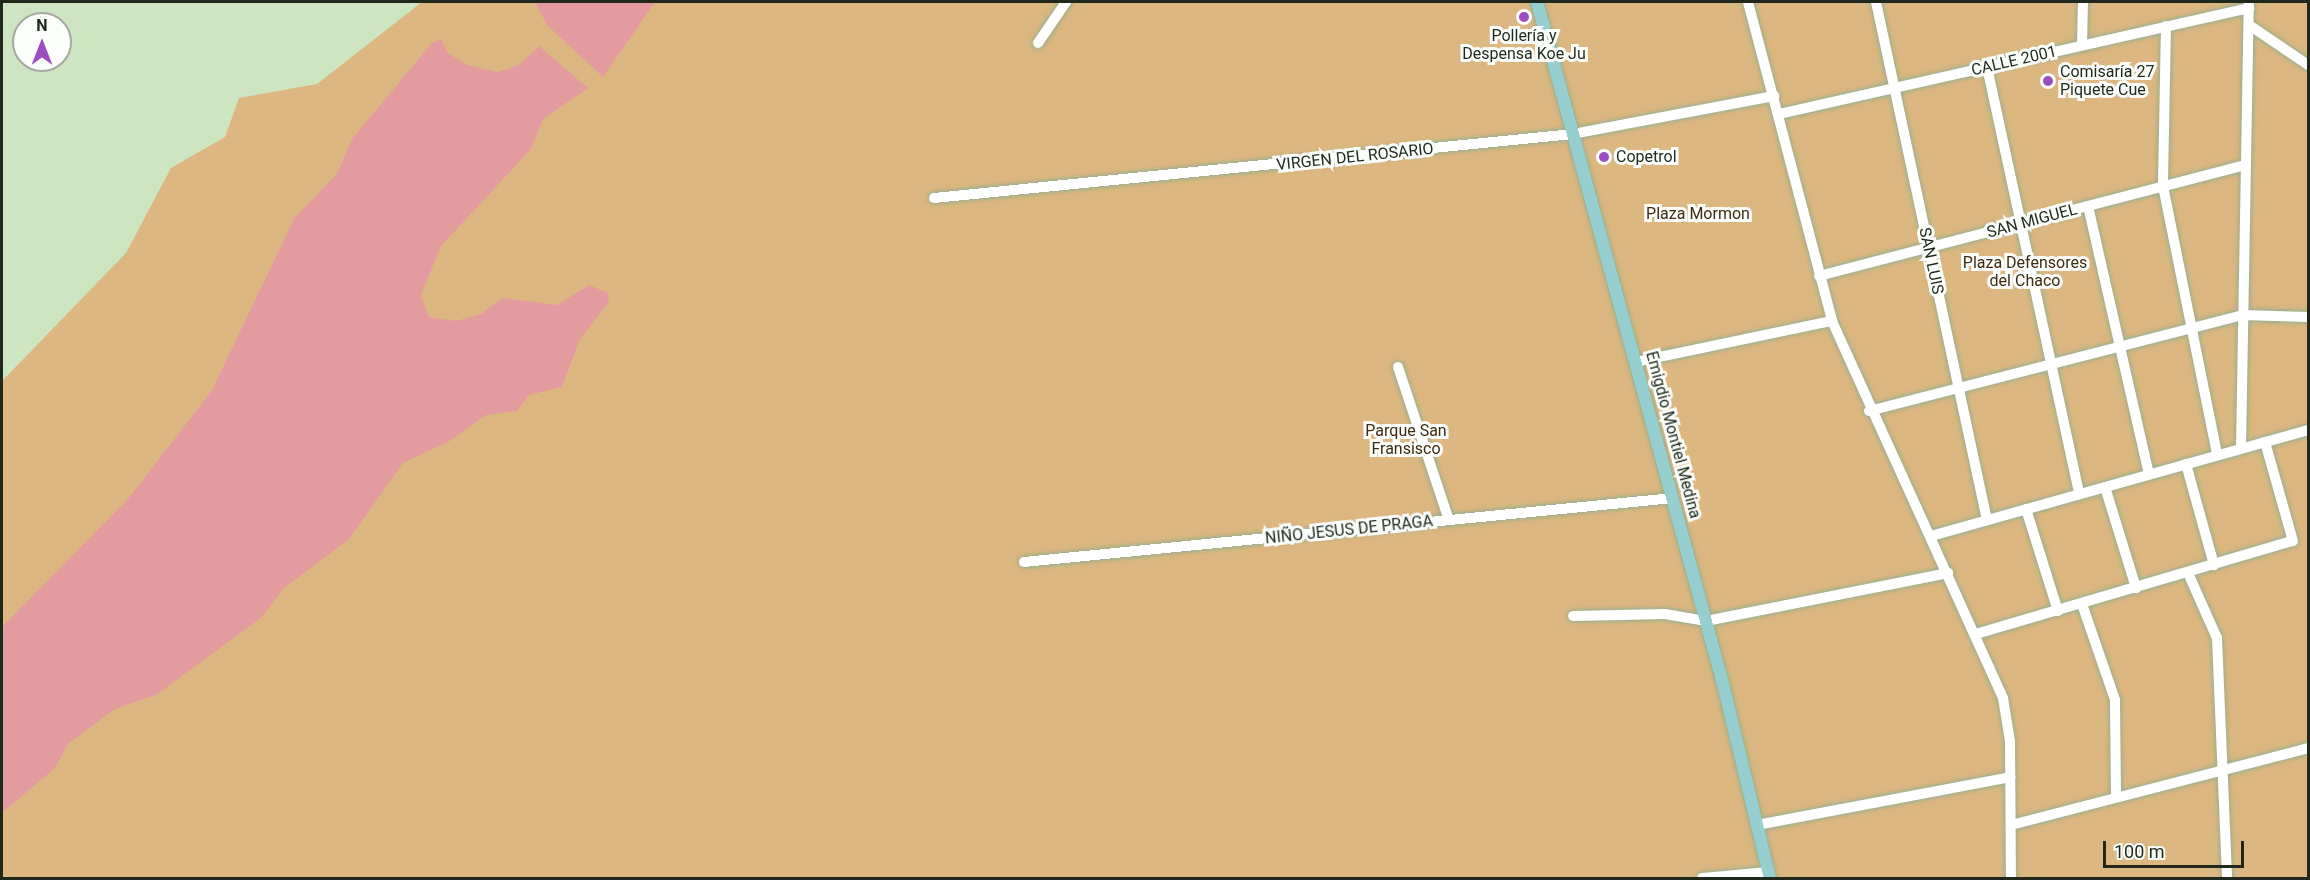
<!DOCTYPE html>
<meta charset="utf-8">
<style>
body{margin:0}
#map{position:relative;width:2310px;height:880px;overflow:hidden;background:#cee5c2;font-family:Roboto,sans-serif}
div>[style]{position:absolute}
.green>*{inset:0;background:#ddb781}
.water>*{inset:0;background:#e49ba0}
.roads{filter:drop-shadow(0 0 2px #9aaf8e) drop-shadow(0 0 2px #9aaf8e)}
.minor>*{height:10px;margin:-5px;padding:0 5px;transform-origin:5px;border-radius:5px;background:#fff}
.major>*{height:12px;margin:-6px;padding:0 6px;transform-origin:6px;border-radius:6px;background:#95cfcf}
.dots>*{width:16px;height:16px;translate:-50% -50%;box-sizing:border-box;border:3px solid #fcfefb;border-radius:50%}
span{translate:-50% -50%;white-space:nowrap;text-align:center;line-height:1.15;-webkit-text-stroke:6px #fcfefb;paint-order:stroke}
.poi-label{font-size:16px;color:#1f281b}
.left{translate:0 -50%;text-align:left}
.street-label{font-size:16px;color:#1f281b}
.park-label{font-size:16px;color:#3d2b12}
.frame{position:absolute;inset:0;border:3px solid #1f281b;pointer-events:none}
.north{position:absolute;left:12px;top:12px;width:60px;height:60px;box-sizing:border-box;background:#fcfefb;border:2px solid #a4a8a1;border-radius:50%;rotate:0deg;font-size:16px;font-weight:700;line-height:24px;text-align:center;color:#1f281b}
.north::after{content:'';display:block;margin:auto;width:21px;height:27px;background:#9d4ebe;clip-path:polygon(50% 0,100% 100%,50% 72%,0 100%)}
.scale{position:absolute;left:2103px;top:841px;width:141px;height:27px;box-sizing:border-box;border:3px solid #1f281b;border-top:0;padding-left:8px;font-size:18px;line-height:21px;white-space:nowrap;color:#1f281b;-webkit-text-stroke:4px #fcfefb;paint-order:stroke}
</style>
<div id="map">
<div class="green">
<div style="clip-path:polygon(422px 2px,2308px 2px,2308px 878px,2px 878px,2px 381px,126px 253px,171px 168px,225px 137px,239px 98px,317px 84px)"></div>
</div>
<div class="water">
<div style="clip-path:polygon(535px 2px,655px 2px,603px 77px,547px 25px)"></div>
<div style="clip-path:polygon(441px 39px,448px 53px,467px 65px,498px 72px,519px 65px,539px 46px,588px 88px,543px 119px,531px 149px,441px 246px,421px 295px,429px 317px,456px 321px,481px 314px,502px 298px,557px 305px,589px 285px,608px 293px,609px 301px,579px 341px,562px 387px,529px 395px,517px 411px,486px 415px,448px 442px,403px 463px,349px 539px,283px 589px,262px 617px,156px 695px,115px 709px,68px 744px,55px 768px,2px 813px,2px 627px,128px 499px,190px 419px,212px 390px,295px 217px,337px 174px,352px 139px,432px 43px)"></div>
</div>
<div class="roads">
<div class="minor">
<div style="left:1748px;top:2px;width:330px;rotate:75.2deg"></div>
<div style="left:1832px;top:321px;width:414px;rotate:65.6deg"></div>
<div style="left:2003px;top:698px;width:44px;rotate:80.8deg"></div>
<div style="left:2010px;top:741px;width:137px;rotate:89.6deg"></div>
<div style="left:1876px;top:2px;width:530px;rotate:77.91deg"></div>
<div style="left:2249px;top:25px;width:71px;rotate:34.1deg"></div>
<div style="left:2166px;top:26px;width:160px;rotate:91.1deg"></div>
<div style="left:2163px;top:186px;width:274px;rotate:78.6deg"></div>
<div style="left:1038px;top:43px;width:50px;rotate:-55.7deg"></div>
<div style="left:2082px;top:45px;width:43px;rotate:-88.7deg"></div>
<div style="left:1987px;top:67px;width:437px;rotate:77.8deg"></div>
<div style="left:1779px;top:114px;width:482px;rotate:-12.7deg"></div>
<div style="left:934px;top:198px;width:642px;rotate:-5.72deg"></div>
<div style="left:1573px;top:134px;width:205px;rotate:-10.7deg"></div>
<div style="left:2088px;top:206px;width:275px;rotate:77.2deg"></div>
<div style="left:1819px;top:276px;width:440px;rotate:-14.6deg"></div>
<div style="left:1635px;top:362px;width:201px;rotate:-11.8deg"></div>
<div style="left:1398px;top:367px;width:161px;rotate:71.6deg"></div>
<div style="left:1869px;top:411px;width:385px;rotate:-14.4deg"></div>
<div style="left:2242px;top:315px;width:66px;rotate:1.7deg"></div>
<div style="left:2241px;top:448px;width:446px;rotate:-89deg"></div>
<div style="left:2186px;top:464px;width:105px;rotate:74.5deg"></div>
<div style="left:2105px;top:487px;width:106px;rotate:72.9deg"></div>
<div style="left:2026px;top:509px;width:107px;rotate:72.6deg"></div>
<div style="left:1931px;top:536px;width:392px;rotate:-15.7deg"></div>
<div style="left:1024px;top:562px;width:652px;rotate:-5.63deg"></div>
<div style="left:2188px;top:573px;width:71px;rotate:66deg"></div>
<div style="left:2217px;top:638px;width:240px;rotate:87.6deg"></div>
<div style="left:2082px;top:604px;width:102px;rotate:71deg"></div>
<div style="left:2115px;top:700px;width:95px;rotate:89.4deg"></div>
<div style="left:1573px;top:616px;width:92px;rotate:-1.2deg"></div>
<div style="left:1665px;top:614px;width:42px;rotate:9.7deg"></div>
<div style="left:1706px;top:621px;width:247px;rotate:-11.2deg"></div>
<div style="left:1976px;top:634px;width:330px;rotate:-16.4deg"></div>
<div style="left:2293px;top:541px;width:103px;rotate:-105.8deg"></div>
<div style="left:1757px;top:825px;width:258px;rotate:-10.7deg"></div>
<div style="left:2011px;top:825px;width:307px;rotate:-14.5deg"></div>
<div style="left:1702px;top:878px;width:67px;rotate:-5.1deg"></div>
</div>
<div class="major">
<div style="left:1537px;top:2px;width:703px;rotate:74.74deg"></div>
<div style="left:1722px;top:680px;width:204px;rotate:76.4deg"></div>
</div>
</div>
<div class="dots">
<div style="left:1524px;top:17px;background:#9d4ebe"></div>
<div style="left:2048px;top:81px;background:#9d4ebe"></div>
<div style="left:1604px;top:157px;background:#9d4ebe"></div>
</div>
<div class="poi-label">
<span style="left:1524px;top:45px">Pollería y<br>Despensa Koe Ju</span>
<span class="left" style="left:2060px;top:81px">Comisaría 27<br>Piquete Cue</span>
<span class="left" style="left:1616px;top:157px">Copetrol</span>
</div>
<div class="street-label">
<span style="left:2014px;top:61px;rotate:-13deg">CALLE 2001</span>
<span style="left:1355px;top:157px;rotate:-6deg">VIRGEN DEL ROSARIO</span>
<span style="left:2032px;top:221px;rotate:-15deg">SAN MIGUEL</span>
<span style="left:1931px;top:261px;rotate:78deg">SAN LUIS</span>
<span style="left:1673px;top:435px;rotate:75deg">Emigdio Montiel Medina</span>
<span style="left:1349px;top:530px;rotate:-6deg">NIÑO JESUS DE PRAGA</span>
</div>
<div class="park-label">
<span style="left:1698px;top:214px">Plaza Mormon</span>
<span style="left:2025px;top:272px">Plaza Defensores<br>del Chaco</span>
<span style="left:1406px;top:440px">Parque San<br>Fransisco</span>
</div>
<div class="frame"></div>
<div class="north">N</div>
<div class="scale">100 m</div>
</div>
